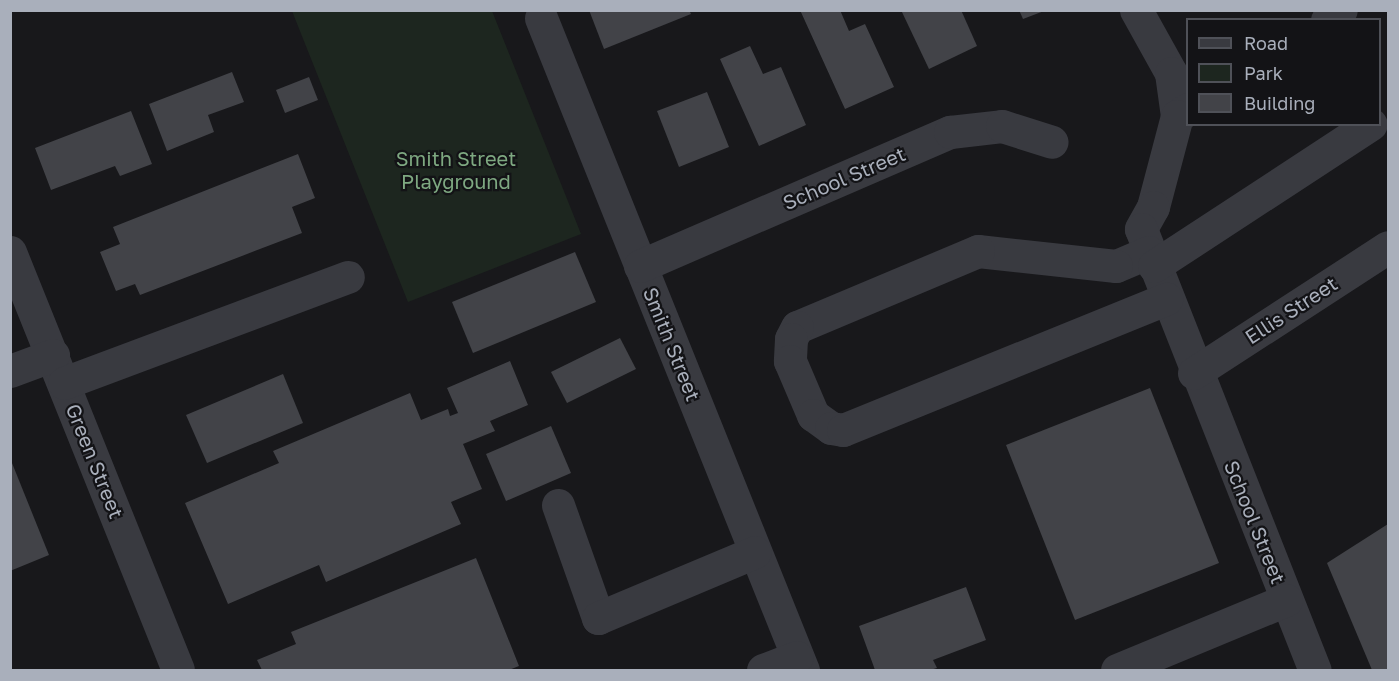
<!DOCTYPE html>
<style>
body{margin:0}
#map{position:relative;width:1399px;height:681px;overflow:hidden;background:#18181b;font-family:"Golos Text",sans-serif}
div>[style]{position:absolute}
.green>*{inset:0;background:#1d261f}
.building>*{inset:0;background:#424348}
.minor>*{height:33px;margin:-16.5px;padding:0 16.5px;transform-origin:16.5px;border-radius:16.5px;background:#393a40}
span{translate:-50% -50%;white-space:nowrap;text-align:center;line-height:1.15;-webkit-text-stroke:4.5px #131316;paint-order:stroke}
.park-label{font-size:20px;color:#7ea881}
.street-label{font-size:20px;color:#a9afbb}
.frame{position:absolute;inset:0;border:12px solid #a9afbb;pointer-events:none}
.legend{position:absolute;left:1186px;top:18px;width:195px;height:108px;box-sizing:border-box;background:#131316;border:2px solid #4f5158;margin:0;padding:8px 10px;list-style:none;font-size:18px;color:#a9afbb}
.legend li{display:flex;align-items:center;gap:12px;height:30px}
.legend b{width:30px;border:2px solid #4f5158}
</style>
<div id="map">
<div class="green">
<div style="clip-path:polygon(292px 11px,492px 11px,581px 234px,408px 302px)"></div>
</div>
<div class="building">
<div style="clip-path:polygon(589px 10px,689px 10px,691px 14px,604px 49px)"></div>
<div style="clip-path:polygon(800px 10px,840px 10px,849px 31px,865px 24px,894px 87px,845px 109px)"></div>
<div style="clip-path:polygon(901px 10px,961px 10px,977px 46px,929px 69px)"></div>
<div style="clip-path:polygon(1019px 10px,1044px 10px,1044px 11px,1023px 19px)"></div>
<div style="clip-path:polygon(750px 46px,763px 74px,781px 67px,806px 125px,759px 146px,720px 59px)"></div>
<div style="clip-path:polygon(232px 72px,244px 102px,208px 115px,214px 132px,167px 151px,149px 104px)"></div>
<div style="clip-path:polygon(309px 77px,318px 100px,285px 113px,276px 90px)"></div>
<div style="clip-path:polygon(707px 92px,729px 147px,679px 167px,657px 111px)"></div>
<div style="clip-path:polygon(131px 111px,152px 164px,120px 176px,115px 166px,51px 190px,35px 148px)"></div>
<div style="clip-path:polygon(298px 154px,315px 198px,292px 207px,302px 233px,140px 295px,135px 284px,116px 291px,100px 252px,120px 244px,113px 227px)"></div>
<div style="clip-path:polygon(575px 252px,596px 302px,473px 353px,452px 302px)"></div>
<div style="clip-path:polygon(620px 338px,636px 369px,567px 403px,551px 372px)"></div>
<div style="clip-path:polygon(510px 361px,528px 405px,490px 421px,495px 431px,463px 444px,482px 489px,451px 502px,461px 524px,326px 582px,319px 565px,228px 604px,185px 503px,279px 463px,273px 451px,410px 393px,421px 420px,448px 409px,450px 416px,458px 413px,447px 388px)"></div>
<div style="clip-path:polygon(283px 374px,303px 423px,207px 463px,186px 415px)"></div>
<div style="clip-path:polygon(1150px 388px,1219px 563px,1075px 620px,1006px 445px)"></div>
<div style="clip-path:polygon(551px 426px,571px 473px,506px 501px,486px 454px)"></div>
<div style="clip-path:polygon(12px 463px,49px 555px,10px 571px,10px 464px)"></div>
<div style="clip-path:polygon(1388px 524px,1388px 670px,1372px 670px,1327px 563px)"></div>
<div style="clip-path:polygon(476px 558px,519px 666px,509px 670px,262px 670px,257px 660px,296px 644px,291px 632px)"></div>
<div style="clip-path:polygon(966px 587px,986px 640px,933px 660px,937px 668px,930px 670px,875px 670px,859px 626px)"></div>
</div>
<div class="minor">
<div style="left:1136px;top:10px;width:72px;rotate:60.9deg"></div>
<div style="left:1171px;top:73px;width:43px;rotate:82.1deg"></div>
<div style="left:541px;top:18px;width:703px;rotate:68.11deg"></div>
<div style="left:1327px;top:20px;width:17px;rotate:-36deg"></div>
<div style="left:1188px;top:109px;width:13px;rotate:148deg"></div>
<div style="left:1177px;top:116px;width:94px;rotate:104.8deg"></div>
<div style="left:1153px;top:207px;width:25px;rotate:119deg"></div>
<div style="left:1141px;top:229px;width:474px;rotate:68.5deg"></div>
<div style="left:10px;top:252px;width:450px;rotate:68.1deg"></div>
<div style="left:1149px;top:252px;width:36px;rotate:157deg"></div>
<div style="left:1116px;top:266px;width:139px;rotate:-173.8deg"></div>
<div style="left:978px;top:251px;width:196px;rotate:157.2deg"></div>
<div style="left:797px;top:327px;width:13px;rotate:117deg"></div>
<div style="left:791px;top:339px;width:22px;rotate:93deg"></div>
<div style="left:790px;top:361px;width:59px;rotate:66.9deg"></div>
<div style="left:813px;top:415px;width:22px;rotate:36deg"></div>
<div style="left:831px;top:428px;width:12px;rotate:9deg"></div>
<div style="left:843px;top:430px;width:349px;rotate:-22.1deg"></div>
<div style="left:640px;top:266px;width:338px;rotate:-23.4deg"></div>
<div style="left:950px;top:132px;width:52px;rotate:-6.6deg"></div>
<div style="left:1002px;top:126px;width:52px;rotate:17.7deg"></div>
<div style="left:1154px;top:266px;width:259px;rotate:-33.2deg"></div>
<div style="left:10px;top:371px;width:46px;rotate:-20.4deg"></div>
<div style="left:1194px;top:373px;width:231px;rotate:-33deg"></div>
<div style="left:64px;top:383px;width:303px;rotate:-20.5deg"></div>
<div style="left:558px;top:505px;width:120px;rotate:70.5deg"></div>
<div style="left:598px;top:618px;width:170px;rotate:-22.8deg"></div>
<div style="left:763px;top:670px;width:36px;rotate:-21deg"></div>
<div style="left:1117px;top:670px;width:183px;rotate:-22.5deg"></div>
</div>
<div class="park-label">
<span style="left:456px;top:170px">Smith Street<br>Playground</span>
</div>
<div class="street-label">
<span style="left:844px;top:178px;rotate:-23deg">School Street</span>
<span style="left:1291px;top:310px;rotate:-33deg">Ellis Street</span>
<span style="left:672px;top:344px;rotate:68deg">Smith Street</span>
<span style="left:95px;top:461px;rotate:68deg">Green Street</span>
<span style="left:1255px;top:522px;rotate:68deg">School Street</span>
</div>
<div class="frame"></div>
<ul class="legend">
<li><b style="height:8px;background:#393a40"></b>Road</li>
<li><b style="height:16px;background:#1d261f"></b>Park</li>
<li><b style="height:16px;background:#424348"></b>Building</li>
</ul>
</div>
